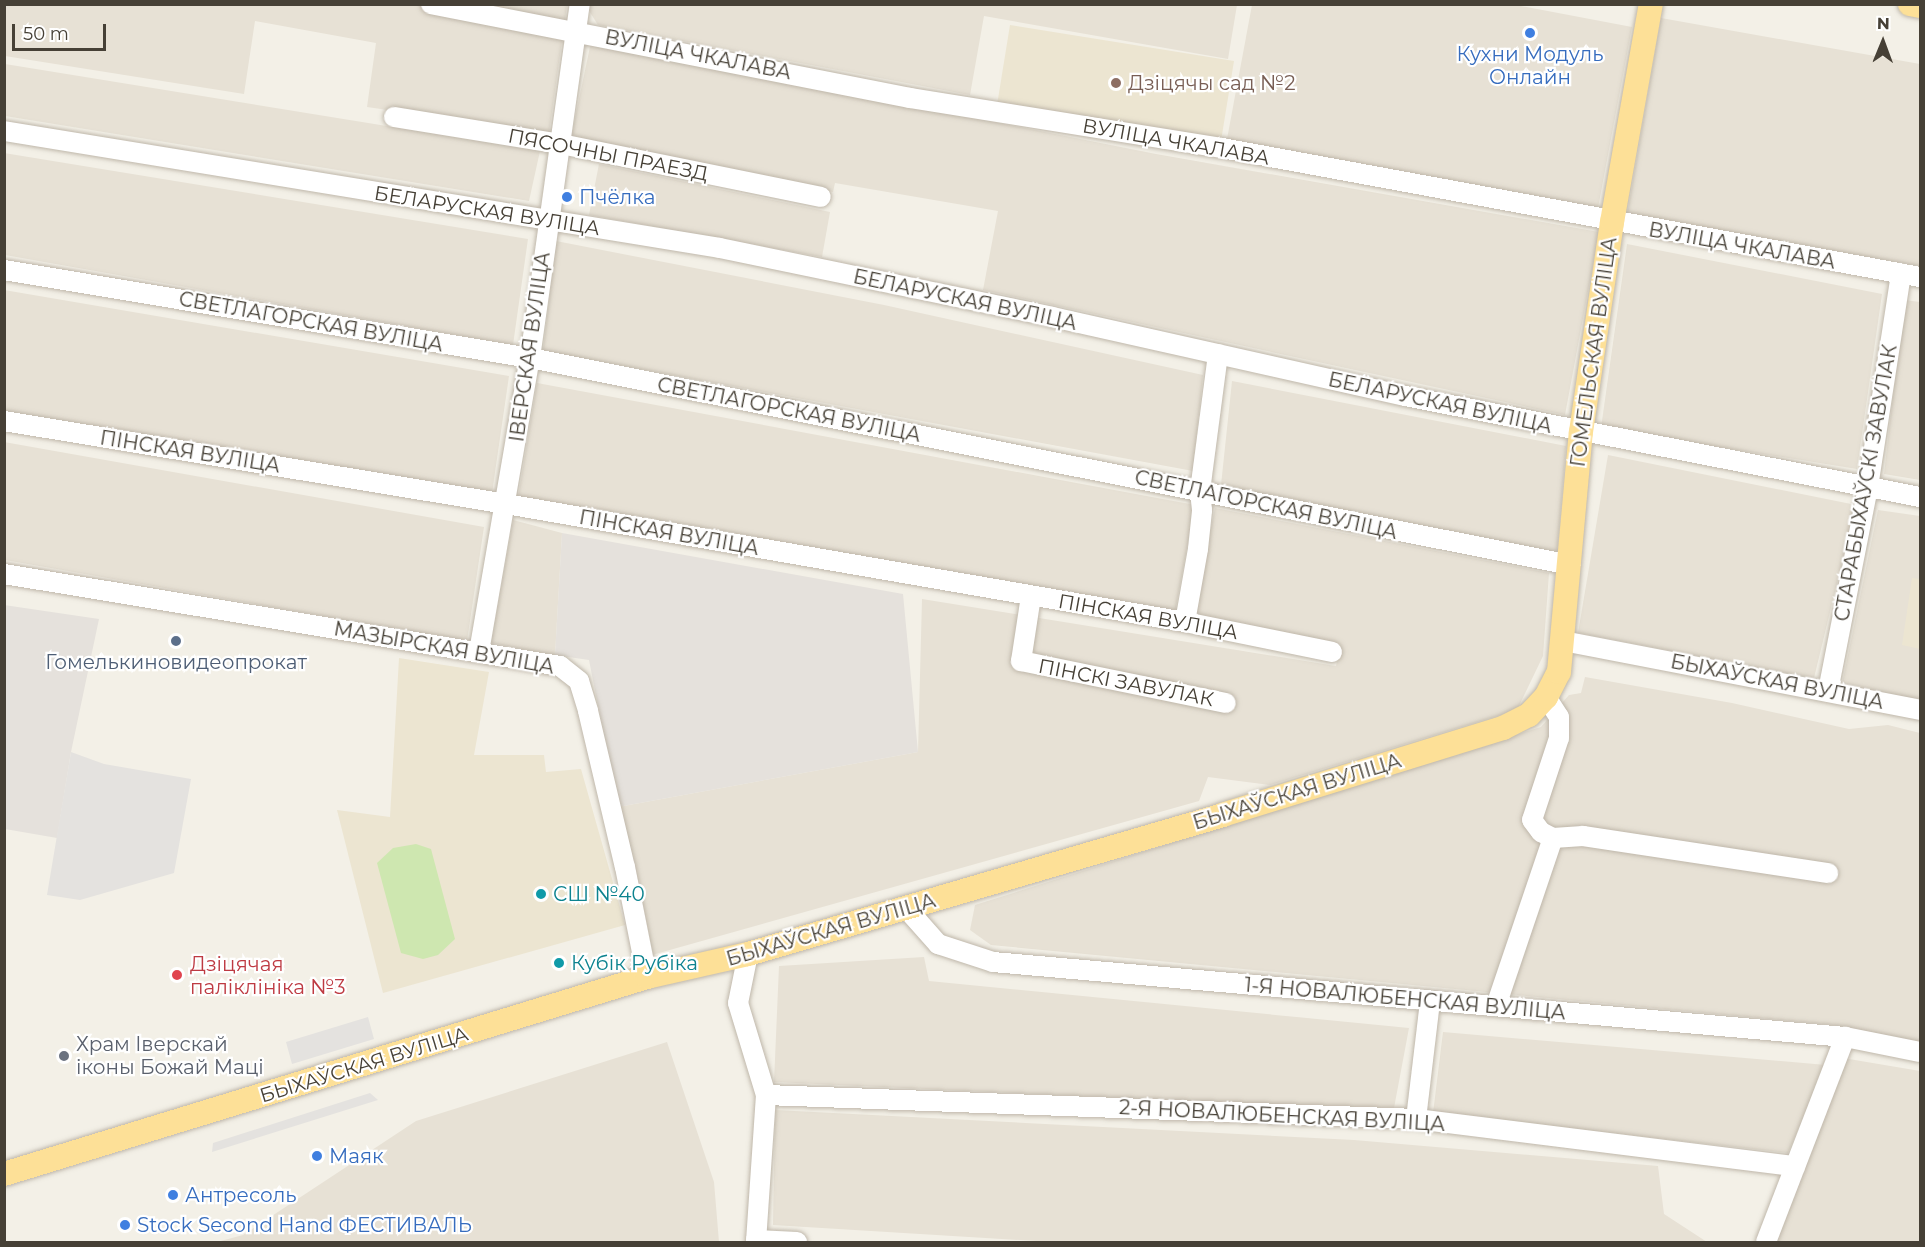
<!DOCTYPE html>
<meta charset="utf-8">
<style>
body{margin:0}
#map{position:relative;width:1925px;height:1247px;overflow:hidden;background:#f3f0e7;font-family:Montserrat,sans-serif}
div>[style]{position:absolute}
.residential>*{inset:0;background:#e7e1d5}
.industrial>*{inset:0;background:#e5e1dc}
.education>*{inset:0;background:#ece5d1}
.green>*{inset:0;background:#cee7b0}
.parking>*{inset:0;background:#e4e2df}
.roads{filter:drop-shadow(0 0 2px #bfb7aa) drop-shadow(0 0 2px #bfb7aa)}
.minor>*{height:20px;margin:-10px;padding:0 10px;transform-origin:10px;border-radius:10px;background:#fff}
.major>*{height:24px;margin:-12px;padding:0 12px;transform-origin:12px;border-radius:12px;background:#fde097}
.dots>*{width:16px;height:16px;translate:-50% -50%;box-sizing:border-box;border:3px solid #fff;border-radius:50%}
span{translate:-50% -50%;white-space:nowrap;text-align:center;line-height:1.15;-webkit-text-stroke:4.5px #fff;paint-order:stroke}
.shop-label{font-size:20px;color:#366cbe}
.left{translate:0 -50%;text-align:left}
.street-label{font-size:20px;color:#464036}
.education-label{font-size:20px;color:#785e54}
.service-label{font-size:20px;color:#4e5e75}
.culture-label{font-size:20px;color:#0d838f}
.health-label{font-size:20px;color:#be3a42}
.worship-label{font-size:20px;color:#5b616d}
.frame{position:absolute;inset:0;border:6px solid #464036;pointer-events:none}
.north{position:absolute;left:1853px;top:12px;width:60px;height:60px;-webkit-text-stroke:4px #fff;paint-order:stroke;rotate:1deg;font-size:16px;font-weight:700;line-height:24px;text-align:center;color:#464036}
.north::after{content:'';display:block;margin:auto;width:21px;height:27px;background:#464036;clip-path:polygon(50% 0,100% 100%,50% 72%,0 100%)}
.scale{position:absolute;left:12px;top:24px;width:94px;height:27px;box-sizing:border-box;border:3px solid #464036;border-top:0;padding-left:8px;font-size:18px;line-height:21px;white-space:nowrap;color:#464036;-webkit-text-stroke:4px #fff;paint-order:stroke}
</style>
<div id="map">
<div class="residential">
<div style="clip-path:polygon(589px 4px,1237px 5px,1228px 59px,984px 16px,970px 95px,598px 25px,588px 9px)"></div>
<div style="clip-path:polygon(4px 5px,567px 5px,549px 133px,367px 107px,376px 43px,255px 21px,244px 94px,5px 56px)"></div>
<div style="clip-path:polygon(1252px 5px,1516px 5px,1632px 27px,1598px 208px,1227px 139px)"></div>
<div style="clip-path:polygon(1661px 18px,1920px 64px,1920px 266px,1627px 215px)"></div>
<div style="clip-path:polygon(591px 42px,1156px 154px,1599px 232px,1565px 415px,983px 290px,998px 211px,835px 183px,833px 192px,570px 142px)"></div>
<div style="clip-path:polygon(5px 64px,540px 151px,529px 201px,5px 116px)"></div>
<div style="clip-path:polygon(4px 153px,528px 239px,513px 345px,5px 255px)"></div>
<div style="clip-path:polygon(599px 164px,830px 212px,822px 257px,589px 215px)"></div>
<div style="clip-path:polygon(556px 241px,884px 305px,1203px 375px,1193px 471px,543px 351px)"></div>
<div style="clip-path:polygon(1627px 244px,1882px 294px,1857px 469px,1601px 428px)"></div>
<div style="clip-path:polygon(4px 290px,509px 376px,492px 493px,5px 411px)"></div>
<div style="clip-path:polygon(1904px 300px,1920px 302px,1920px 480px,1884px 474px)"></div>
<div style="clip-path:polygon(1232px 381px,1566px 446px,1557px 554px,1221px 485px)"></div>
<div style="clip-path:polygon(537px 383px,1195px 505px,1175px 612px,518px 498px)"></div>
<div style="clip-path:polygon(4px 442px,484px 527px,467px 641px,5px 560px)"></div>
<div style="clip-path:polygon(1608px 455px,1856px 505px,1814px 678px,1578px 633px)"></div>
<div style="clip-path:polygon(1215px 508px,1549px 573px,1543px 656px,1517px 710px,1270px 785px,1208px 777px,1199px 801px,652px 955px,618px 807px,918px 752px,922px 599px,1336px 666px,1340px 644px,1193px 616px)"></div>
<div style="clip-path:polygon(1878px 510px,1920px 516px,1920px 701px,1842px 684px)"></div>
<div style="clip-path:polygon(513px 520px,562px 533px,555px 655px,491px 643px)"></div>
<div style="clip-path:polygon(1585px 677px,1732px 703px,1849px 729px,1888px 725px,1920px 733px,1920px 1042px,1833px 1025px,991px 945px,970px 930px,975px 905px,1541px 727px,1569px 695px,1581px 693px)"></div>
<div style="clip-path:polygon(924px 957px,929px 981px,1409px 1028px,1394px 1108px,1293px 1106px,774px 1082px,779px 966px)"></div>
<div style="clip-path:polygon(1443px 1032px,1826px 1065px,1788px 1153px,1433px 1113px)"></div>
<div style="clip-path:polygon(667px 1042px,714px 1182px,719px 1242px,217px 1242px,243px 1235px,416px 1121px)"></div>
<div style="clip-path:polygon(1843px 1058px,1920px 1071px,1920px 1242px,1777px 1242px)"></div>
<div style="clip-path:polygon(775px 1110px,1354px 1140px,1658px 1166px,1664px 1214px,1707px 1242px,1053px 1242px,773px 1225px)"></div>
</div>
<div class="industrial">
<div style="clip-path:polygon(562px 533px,903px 594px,918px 752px,618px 807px,589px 660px,555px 655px)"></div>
<div style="clip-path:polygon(4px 605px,99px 619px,71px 752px,57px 838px,5px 829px)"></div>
</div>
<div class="education">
<div style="clip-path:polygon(1010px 25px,1234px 61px,1221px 141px,997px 105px)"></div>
<div style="clip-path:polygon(1912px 578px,1920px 579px,1920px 649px,1902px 645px)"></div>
<div style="clip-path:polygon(399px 658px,489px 672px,474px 755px,544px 755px,546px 772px,581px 769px,625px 925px,383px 993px,337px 810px,390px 817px)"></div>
</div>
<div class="green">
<div style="clip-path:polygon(416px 844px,431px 849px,455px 939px,438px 955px,423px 959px,401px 953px,377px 863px,393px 848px)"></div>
</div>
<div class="parking">
<div style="clip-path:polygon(71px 752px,104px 764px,191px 779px,174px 873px,80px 900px,47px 895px)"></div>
<div style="clip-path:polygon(368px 1017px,374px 1039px,292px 1064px,286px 1042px)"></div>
<div style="clip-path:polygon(370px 1093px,378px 1100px,212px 1152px,213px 1143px)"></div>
</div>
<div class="roads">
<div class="minor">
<div style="left:431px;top:4px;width:488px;rotate:11.1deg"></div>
<div style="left:910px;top:98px;width:316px;rotate:9.1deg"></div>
<div style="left:1222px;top:148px;width:710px;rotate:10.47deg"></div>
<div style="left:394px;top:117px;width:169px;rotate:9.2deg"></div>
<div style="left:561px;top:144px;width:265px;rotate:11.5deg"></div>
<div style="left:4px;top:131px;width:725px;rotate:9.28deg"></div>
<div style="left:720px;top:248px;width:339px;rotate:11.7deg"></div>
<div style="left:1052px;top:317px;width:362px;rotate:12.6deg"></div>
<div style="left:1405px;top:396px;width:525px;rotate:11.1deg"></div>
<div style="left:4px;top:270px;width:533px;rotate:9.5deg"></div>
<div style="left:530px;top:358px;width:1061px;rotate:11.25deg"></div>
<div style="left:4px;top:421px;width:509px;rotate:9.39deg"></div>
<div style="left:506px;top:504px;width:689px;rotate:9.86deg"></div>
<div style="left:1185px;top:622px;width:150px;rotate:11.5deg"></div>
<div style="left:4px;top:574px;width:564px;rotate:9.4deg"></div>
<div style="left:560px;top:666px;width:24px;rotate:38deg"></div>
<div style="left:579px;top:681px;width:31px;rotate:73deg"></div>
<div style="left:588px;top:711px;width:160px;rotate:76.7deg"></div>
<div style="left:625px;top:867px;width:112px;rotate:78.7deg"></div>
<div style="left:1031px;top:596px;width:66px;rotate:98.7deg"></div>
<div style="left:1021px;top:661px;width:209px;rotate:11.6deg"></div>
<div style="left:1185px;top:622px;width:74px;rotate:-79.9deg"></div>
<div style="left:1198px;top:549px;width:39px;rotate:-84deg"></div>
<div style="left:1202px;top:510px;width:19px;rotate:-96deg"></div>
<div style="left:1200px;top:491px;width:138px;rotate:-82.5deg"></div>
<div style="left:1563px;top:641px;width:364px;rotate:10.9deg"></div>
<div style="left:479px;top:652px;width:298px;rotate:-80.2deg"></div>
<div style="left:530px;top:358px;width:358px;rotate:-82deg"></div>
<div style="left:1828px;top:691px;width:208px;rotate:-78.9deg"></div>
<div style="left:1868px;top:487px;width:216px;rotate:-81.2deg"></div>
<div style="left:1546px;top:697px;width:24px;rotate:57deg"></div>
<div style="left:1559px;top:717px;width:21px;rotate:90deg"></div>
<div style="left:1559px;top:738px;width:86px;rotate:108.2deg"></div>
<div style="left:1532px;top:820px;width:15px;rotate:53deg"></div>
<div style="left:1541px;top:832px;width:13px;rotate:27deg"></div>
<div style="left:1553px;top:838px;width:30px;rotate:-4deg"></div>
<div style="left:1583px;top:836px;width:248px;rotate:8.6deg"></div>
<div style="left:907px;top:909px;width:47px;rotate:48.5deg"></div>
<div style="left:938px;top:944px;width:58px;rotate:18.1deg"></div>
<div style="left:993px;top:962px;width:855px;rotate:5.03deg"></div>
<div style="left:1845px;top:1037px;width:76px;rotate:11.3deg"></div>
<div style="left:748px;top:954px;width:50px;rotate:101.5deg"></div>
<div style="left:738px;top:1003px;width:96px;rotate:73.1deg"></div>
<div style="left:766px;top:1095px;width:147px;rotate:93.9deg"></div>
<div style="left:1496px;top:1006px;width:177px;rotate:-71.3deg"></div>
<div style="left:766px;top:1095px;width:650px;rotate:2.11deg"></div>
<div style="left:1416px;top:1119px;width:382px;rotate:7.1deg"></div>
<div style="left:1416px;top:1119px;width:118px;rotate:-83.2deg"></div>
<div style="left:756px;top:1240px;width:41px;rotate:2.8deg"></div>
<div style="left:1766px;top:1242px;width:220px;rotate:-68.9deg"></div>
</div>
<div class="major">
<div style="left:1910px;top:4px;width:10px;rotate:11deg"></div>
<div style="left:4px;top:1174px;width:673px;rotate:-17.03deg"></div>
<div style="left:647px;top:977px;width:104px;rotate:-12.8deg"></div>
<div style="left:748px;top:954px;width:494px;rotate:-16.3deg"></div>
<div style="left:1222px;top:815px;width:294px;rotate:-17.2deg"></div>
<div style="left:1503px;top:728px;width:29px;rotate:-27deg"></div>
<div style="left:1529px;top:715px;width:25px;rotate:-47deg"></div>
<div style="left:1546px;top:697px;width:28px;rotate:-63deg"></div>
<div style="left:1559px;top:672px;width:241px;rotate:-84.8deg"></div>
<div style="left:1581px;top:432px;width:212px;rotate:-81.6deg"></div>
<div style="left:1612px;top:222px;width:221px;rotate:-79.9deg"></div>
</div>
</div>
<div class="dots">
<div style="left:1530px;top:33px;background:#3f7fe0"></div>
<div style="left:1116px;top:83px;background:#8d6e63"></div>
<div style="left:567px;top:197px;background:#3f7fe0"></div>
<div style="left:176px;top:641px;background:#5c6f8a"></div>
<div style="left:541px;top:894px;background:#0f9aa8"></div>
<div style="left:559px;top:963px;background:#0f9aa8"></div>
<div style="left:177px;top:975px;background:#e0444e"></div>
<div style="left:64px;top:1056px;background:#6b7280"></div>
<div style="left:317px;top:1156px;background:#3f7fe0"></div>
<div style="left:173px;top:1195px;background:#3f7fe0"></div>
<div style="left:125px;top:1225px;background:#3f7fe0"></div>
</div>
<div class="shop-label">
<span style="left:1530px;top:66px">Кухни Модуль<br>Онлайн</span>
<span class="left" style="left:579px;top:197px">Пчёлка</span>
<span class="left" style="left:329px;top:1156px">Маяк</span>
<span class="left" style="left:185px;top:1195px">Антресоль</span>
<span class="left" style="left:137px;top:1225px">Stock Second Hand ФЕСТИВАЛЬ</span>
</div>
<div class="street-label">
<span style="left:698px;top:55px;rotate:11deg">ВУЛІЦА ЧКАЛАВА</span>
<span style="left:1176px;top:142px;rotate:10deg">ВУЛІЦА ЧКАЛАВА</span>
<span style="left:608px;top:155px;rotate:11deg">ПЯСОЧНЫ ПРАЕЗД</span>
<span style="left:487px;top:211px;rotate:9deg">БЕЛАРУСКАЯ ВУЛІЦА</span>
<span style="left:1742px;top:246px;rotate:10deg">ВУЛІЦА ЧКАЛАВА</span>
<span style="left:965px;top:300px;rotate:12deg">БЕЛАРУСКАЯ ВУЛІЦА</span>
<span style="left:311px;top:322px;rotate:10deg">СВЕТЛАГОРСКАЯ ВУЛІЦА</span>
<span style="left:530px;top:347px;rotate:-82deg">ІВЕРСКАЯ ВУЛІЦА</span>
<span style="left:1594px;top:352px;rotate:-82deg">ГОМЕЛЬСКАЯ ВУЛІЦА</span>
<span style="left:1440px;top:403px;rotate:12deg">БЕЛАРУСКАЯ ВУЛІЦА</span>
<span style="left:789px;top:410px;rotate:11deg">СВЕТЛАГОРСКАЯ ВУЛІЦА</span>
<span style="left:190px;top:452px;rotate:9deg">ПІНСКАЯ ВУЛІЦА</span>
<span style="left:1866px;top:483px;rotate:-80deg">СТАРАБЫХАЎСКІ ЗАВУЛАК</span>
<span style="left:1266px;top:505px;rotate:12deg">СВЕТЛАГОРСКАЯ ВУЛІЦА</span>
<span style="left:669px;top:533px;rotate:10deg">ПІНСКАЯ ВУЛІЦА</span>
<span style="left:1148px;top:617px;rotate:10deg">ПІНСКАЯ ВУЛІЦА</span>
<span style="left:444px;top:648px;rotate:10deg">МАЗЫРСКАЯ ВУЛІЦА</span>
<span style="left:1777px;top:682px;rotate:11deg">БЫХАЎСКАЯ ВУЛІЦА</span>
<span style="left:1126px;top:683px;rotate:11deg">ПІНСКІ ЗАВУЛАК</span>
<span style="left:1297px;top:792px;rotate:-17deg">БЫХАЎСКАЯ ВУЛІЦА</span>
<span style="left:831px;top:930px;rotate:-16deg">БЫХАЎСКАЯ ВУЛІЦА</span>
<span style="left:1405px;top:999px;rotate:5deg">1-Я НОВАЛЮБЕНСКАЯ ВУЛІЦА</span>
<span style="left:364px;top:1065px;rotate:-17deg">БЫХАЎСКАЯ ВУЛІЦА</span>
<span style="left:1282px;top:1116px;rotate:3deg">2-Я НОВАЛЮБЕНСКАЯ ВУЛІЦА</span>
</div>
<div class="education-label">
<span class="left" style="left:1128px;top:83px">Дзіцячы сад №2</span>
</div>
<div class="service-label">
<span style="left:176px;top:662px">Гомелькиновидеопрокат</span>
</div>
<div class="culture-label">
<span class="left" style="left:553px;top:894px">СШ №40</span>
<span class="left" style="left:571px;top:963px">Кубік Рубіка</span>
</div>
<div class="health-label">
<span class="left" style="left:190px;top:976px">Дзіцячая<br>паліклініка №3</span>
</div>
<div class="worship-label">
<span class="left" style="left:76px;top:1056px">Храм Іверскай<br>іконы Божай Маці</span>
</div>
<div class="frame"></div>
<div class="north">N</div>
<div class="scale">50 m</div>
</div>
